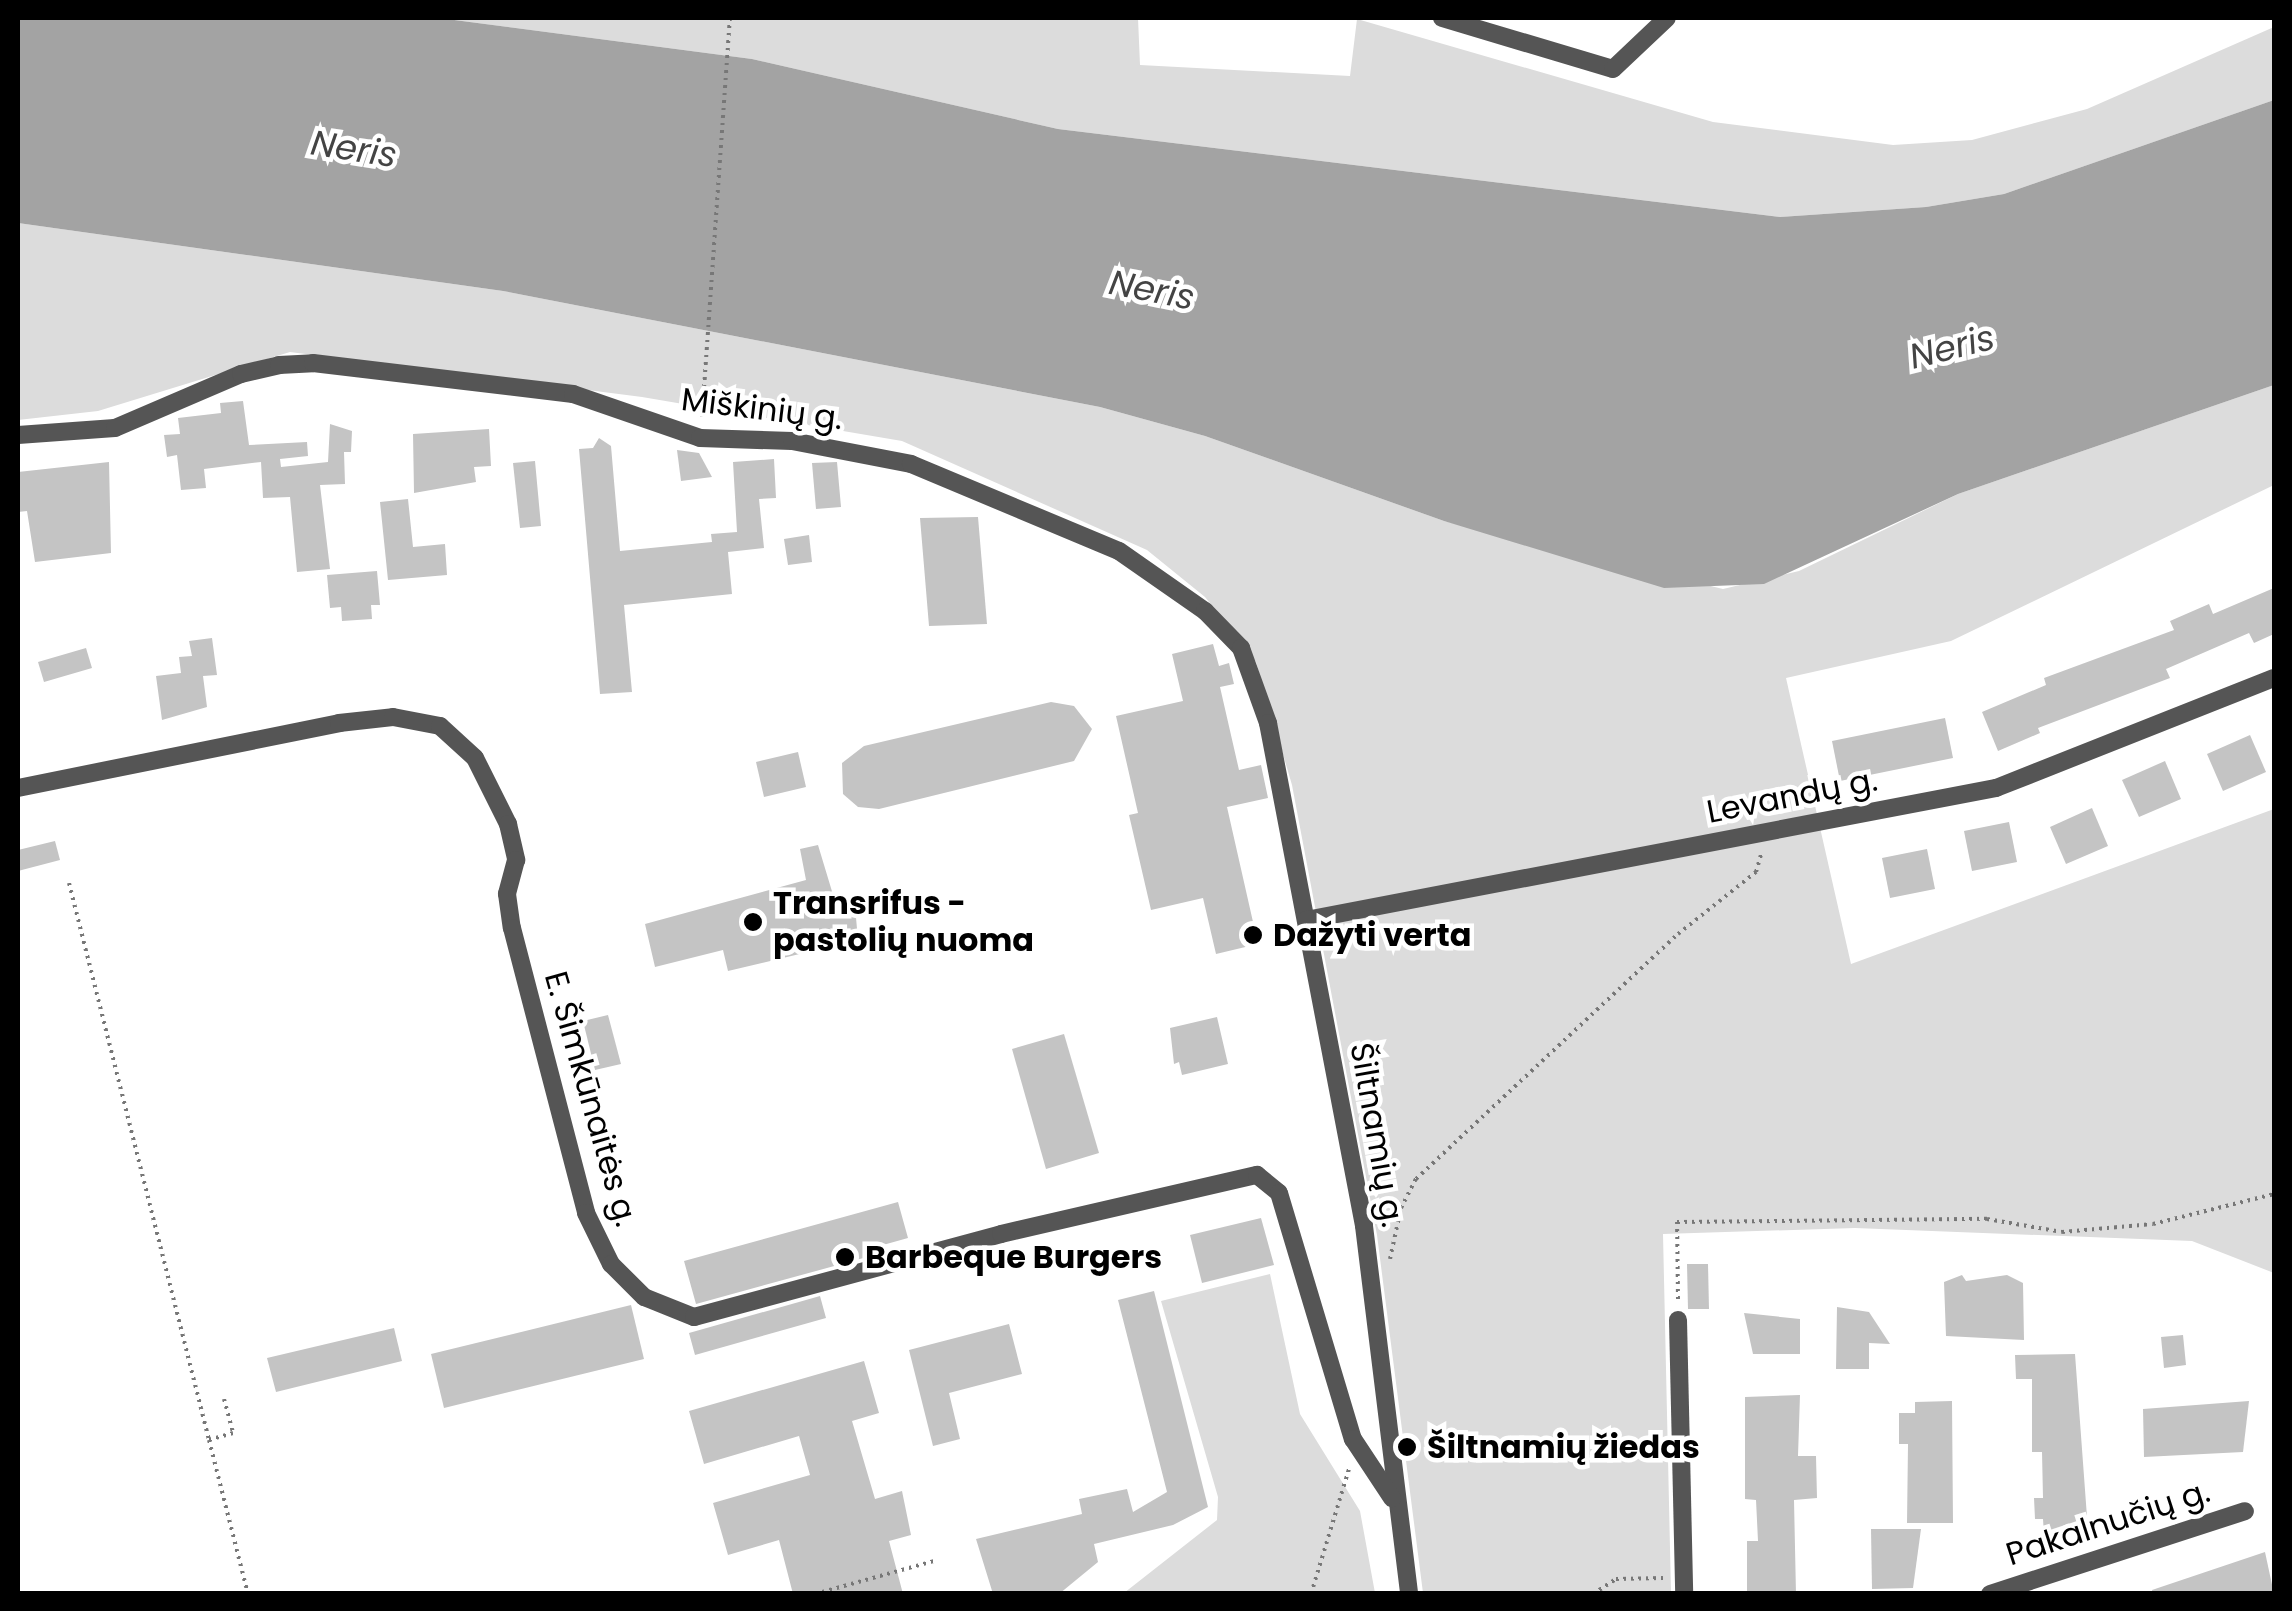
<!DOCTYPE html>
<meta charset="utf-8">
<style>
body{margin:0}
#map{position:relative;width:2292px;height:1611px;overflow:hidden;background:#fff;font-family:Poppins,sans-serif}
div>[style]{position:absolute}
.green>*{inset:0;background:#dcdcdc}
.water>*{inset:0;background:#a3a3a3}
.building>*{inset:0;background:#c4c4c4}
.path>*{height:4px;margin-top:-2px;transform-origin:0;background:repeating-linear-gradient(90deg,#777 0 2.5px,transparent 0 7.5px)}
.minor>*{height:18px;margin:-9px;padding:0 9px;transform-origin:9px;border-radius:9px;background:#555}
.dots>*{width:28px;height:28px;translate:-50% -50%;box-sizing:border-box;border:5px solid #fff;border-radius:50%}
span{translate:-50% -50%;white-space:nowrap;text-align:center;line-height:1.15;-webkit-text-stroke:9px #fff;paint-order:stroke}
.street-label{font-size:32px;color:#000}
.poi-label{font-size:32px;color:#000;font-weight:700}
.left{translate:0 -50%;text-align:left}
.water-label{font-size:35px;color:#444;font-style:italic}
.frame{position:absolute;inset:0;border:20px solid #000;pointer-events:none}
</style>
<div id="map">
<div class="green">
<div style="clip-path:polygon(439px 18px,1138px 18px,1140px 65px,1350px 76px,1357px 19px,1713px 122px,1893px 145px,1972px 140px,2087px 109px,2274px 27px,2274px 100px,2004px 194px,1926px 207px,1780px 217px,1058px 129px,752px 59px)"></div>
<div style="clip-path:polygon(18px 223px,503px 291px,1100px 407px,1205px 436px,1444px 521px,1723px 589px,1799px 571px,1958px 494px,2274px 385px,2274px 485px,1951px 641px,1786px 678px,1851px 964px,2274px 809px,2274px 1273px,2192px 1241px,1855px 1228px,1663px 1234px,1671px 1593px,1423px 1593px,1377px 1235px,1292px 785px,1256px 662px,1205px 597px,1147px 550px,902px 441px,642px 397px,290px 352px,98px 411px,18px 420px)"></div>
<div style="clip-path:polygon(1270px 1274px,1300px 1414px,1360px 1511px,1375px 1593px,1124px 1593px,1217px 1520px,1218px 1497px,1161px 1301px)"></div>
</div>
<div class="water">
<div style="clip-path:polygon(18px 18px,439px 18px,752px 59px,1058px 129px,1780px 217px,1926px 207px,2004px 194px,2274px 100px,2274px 385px,1958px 494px,1764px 584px,1664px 588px,1444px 521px,1205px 436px,1100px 407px,503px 291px,18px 223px)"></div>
</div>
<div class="building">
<div style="clip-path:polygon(243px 401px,249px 445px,307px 442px,308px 456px,280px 459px,281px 467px,328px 462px,330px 424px,352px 431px,351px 452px,344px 452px,345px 484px,320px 485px,330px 569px,297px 572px,290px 497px,263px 498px,261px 462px,204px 469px,206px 488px,181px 490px,177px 455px,167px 457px,164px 435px,180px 434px,178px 418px,221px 413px,220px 403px)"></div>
<div style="clip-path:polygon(489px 429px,491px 466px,474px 467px,476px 482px,414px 493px,413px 434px)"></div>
<div style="clip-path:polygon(599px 438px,611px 446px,620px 551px,712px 542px,711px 534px,737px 532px,733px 462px,774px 459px,776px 498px,759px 499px,764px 548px,728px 552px,732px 594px,624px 605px,632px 692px,600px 694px,579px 449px,593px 448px)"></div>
<div style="clip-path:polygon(677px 450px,699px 453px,712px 477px,681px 481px)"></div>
<div style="clip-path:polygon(535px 461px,541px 526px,520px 528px,513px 463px)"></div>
<div style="clip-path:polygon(109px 462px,111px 553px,35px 562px,27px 511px,18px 512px,18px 472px)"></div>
<div style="clip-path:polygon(837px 462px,841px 507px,816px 509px,812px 463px)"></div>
<div style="clip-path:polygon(408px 499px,413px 547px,445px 544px,447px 575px,388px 580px,380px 502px)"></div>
<div style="clip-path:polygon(978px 517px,987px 624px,929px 626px,920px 518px)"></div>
<div style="clip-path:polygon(809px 535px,812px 562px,788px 565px,784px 539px)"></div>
<div style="clip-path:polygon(377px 571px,380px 605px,371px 605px,372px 619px,342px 621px,341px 607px,330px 608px,327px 575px)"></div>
<div style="clip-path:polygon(2274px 588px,2274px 634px,2254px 643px,2249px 633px,2166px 669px,2170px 678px,2038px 728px,2040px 733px,1998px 751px,1982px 712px,2046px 685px,2044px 678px,2174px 630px,2170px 621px,2209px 604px,2213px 614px)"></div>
<div style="clip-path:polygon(212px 638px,217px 675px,203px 676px,207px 707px,162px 720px,156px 676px,181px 673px,179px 657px,192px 656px,189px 641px)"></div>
<div style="clip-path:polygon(1213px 644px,1219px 666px,1229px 663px,1234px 684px,1220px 687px,1239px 770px,1261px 765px,1268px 798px,1227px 807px,1258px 944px,1216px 954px,1203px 898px,1151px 910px,1129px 815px,1138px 813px,1116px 716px,1183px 701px,1172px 654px)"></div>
<div style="clip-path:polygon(86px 648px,92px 668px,44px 682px,38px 662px)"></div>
<div style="clip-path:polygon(1051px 702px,1074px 706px,1092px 729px,1074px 761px,879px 809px,858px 807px,843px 794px,842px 763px,864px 746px)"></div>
<div style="clip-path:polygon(1945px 718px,1953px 758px,1840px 781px,1832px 741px)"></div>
<div style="clip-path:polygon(2250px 735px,2266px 772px,2223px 791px,2207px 754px)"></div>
<div style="clip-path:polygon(798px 752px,806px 787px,764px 797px,756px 762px)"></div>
<div style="clip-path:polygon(2165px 761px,2181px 799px,2139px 817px,2122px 780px)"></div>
<div style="clip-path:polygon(2092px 808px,2108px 846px,2066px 864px,2050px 827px)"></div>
<div style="clip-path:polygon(2009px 822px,2017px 862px,1972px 871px,1964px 831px)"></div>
<div style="clip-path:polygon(55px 841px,60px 860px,18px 871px,18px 850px)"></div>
<div style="clip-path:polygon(818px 845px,834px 898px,854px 895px,858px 940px,728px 971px,723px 950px,655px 967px,645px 924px,806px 880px,800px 849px)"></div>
<div style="clip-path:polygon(1927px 849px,1935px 889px,1890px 898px,1882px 858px)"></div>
<div style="clip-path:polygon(608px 1015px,621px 1064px,595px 1070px,583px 1021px)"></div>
<div style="clip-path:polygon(1217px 1017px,1228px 1064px,1182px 1075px,1179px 1062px,1174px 1064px,1170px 1028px)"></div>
<div style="clip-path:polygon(1064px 1034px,1099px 1153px,1046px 1169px,1012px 1049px)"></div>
<div style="clip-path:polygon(898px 1202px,908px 1238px,865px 1250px,867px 1257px,696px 1304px,684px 1261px)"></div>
<div style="clip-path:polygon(1261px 1218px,1274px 1265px,1202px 1283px,1190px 1235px)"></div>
<div style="clip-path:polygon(1687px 1264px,1708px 1264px,1709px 1309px,1688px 1309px)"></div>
<div style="clip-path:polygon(1962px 1275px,1966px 1281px,2007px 1275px,2023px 1283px,2024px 1340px,1946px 1336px,1944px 1282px)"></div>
<div style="clip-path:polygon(1154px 1291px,1208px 1507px,1173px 1525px,1094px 1544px,1098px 1562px,1059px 1594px,993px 1594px,976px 1539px,1082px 1514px,1079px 1499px,1127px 1489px,1133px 1512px,1167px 1492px,1118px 1300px)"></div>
<div style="clip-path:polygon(820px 1296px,826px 1318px,695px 1355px,689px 1333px)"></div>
<div style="clip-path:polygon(631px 1305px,644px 1359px,444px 1408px,431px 1354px)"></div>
<div style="clip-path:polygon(1837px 1307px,1869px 1312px,1890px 1344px,1869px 1343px,1869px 1369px,1836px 1369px)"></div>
<div style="clip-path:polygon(1744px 1313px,1800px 1319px,1800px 1354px,1753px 1354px)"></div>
<div style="clip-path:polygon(1009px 1324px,1022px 1374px,949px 1393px,960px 1439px,933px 1446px,909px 1350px)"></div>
<div style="clip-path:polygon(394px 1328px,402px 1361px,276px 1392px,267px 1358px)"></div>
<div style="clip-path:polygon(2183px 1335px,2186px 1365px,2164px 1368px,2161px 1337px)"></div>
<div style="clip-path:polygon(2075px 1354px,2087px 1517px,2080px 1517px,2080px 1534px,2044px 1535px,2043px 1519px,2035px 1519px,2034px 1498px,2043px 1498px,2042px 1452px,2032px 1452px,2032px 1379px,2016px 1379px,2015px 1355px)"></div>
<div style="clip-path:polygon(864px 1361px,879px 1413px,852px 1421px,875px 1499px,902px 1491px,911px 1535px,889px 1541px,903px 1594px,793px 1594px,779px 1540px,728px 1555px,713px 1503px,810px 1475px,799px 1436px,704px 1464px,689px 1411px)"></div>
<div style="clip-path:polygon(1800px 1395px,1798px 1456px,1816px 1456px,1817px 1498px,1794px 1500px,1796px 1594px,1747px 1594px,1747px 1541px,1758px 1541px,1756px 1500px,1745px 1499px,1745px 1397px)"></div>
<div style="clip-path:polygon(1952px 1401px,1953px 1523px,1907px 1523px,1908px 1444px,1899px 1444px,1899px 1413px,1915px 1413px,1915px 1402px)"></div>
<div style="clip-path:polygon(2249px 1401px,2243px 1452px,2144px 1457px,2143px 1409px)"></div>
<div style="clip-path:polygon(1871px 1529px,1921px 1529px,1913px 1588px,1872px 1589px)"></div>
<div style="clip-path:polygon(2265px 1552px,2274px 1594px,2153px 1594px,2152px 1590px)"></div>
</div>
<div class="path">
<div style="left:702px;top:417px;width:400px;rotate:-86deg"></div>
<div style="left:69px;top:883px;width:574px;rotate:75.89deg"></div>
<div style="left:1390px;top:1259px;width:52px;rotate:-77.8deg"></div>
<div style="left:1401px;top:1208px;width:33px;rotate:-63deg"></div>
<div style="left:1416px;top:1179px;width:359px;rotate:-43.1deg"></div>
<div style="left:1678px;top:934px;width:100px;rotate:-38.5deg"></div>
<div style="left:1756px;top:872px;width:18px;rotate:-74deg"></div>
<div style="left:1678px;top:1299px;width:77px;rotate:-90.7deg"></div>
<div style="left:1677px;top:1222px;width:310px;rotate:-0.6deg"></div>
<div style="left:1987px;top:1219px;width:76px;rotate:9.8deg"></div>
<div style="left:2062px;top:1232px;width:91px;rotate:-5deg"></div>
<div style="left:2153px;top:1224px;width:125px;rotate:-13.9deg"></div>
<div style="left:224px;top:1399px;width:35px;rotate:75deg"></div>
<div style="left:233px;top:1433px;width:25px;rotate:164deg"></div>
<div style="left:209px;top:1440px;width:159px;rotate:75.8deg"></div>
<div style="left:815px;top:1594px;width:123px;rotate:-15.5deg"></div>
<div style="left:1311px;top:1594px;width:131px;rotate:-73.1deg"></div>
<div style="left:1593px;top:1594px;width:27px;rotate:-33deg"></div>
<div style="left:1616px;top:1579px;width:47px;rotate:-1.2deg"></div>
</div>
<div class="minor">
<div style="left:1442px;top:18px;width:178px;rotate:16.6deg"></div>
<div style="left:1613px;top:69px;width:74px;rotate:-43.4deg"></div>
<div style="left:18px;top:435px;width:97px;rotate:-4.1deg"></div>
<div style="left:115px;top:428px;width:137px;rotate:-23.2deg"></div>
<div style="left:241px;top:374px;width:39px;rotate:-13deg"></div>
<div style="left:279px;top:365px;width:34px;rotate:-3deg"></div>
<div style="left:313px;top:363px;width:262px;rotate:6.8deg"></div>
<div style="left:573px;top:394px;width:134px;rotate:19.1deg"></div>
<div style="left:700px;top:438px;width:92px;rotate:1.9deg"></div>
<div style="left:792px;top:441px;width:121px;rotate:10.9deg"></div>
<div style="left:911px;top:464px;width:225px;rotate:22.7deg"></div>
<div style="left:1119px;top:551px;width:105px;rotate:34.9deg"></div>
<div style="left:1205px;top:611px;width:52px;rotate:45.8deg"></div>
<div style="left:1241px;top:648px;width:80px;rotate:70.2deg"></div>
<div style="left:1268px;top:723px;width:512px;rotate:79.19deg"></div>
<div style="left:1364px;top:1226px;width:371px;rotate:83deg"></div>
<div style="left:18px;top:788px;width:328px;rotate:-11.4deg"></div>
<div style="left:339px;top:723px;width:54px;rotate:-6.3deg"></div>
<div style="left:393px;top:717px;width:48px;rotate:10.8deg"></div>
<div style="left:440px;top:726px;width:47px;rotate:42.4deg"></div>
<div style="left:475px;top:758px;width:74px;rotate:63.4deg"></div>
<div style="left:508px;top:824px;width:37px;rotate:77deg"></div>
<div style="left:516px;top:860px;width:35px;rotate:105deg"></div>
<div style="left:507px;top:894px;width:34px;rotate:82deg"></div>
<div style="left:512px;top:928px;width:294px;rotate:75.4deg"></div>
<div style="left:586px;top:1213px;width:57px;rotate:63.9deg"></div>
<div style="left:611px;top:1264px;width:47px;rotate:45deg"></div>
<div style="left:644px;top:1297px;width:54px;rotate:21.8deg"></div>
<div style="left:694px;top:1317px;width:318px;rotate:-15.1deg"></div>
<div style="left:1001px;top:1234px;width:263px;rotate:-13deg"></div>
<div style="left:1257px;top:1175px;width:28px;rotate:39deg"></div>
<div style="left:1279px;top:1193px;width:257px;rotate:73.3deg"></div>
<div style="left:1353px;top:1439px;width:71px;rotate:56.5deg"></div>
<div style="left:1306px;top:920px;width:703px;rotate:-10.83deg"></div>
<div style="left:1996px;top:788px;width:299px;rotate:-21.6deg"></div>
<div style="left:1678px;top:1320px;width:274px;rotate:88.7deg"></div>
<div style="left:1990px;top:1594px;width:268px;rotate:-18deg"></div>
</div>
<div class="dots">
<div style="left:753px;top:922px;background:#000"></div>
<div style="left:1253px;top:935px;background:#000"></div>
<div style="left:845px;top:1257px;background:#000"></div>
<div style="left:1407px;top:1447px;background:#000"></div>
</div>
<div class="street-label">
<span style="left:762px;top:409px;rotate:7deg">Miškinių g.</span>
<span style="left:1792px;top:796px;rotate:-11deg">Levandų g.</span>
<span style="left:591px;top:1099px;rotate:74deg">E. Šimkūnaitės g.</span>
<span style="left:1377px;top:1135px;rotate:80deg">Šiltnamių g.</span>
<span style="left:2108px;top:1523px;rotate:-18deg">Pakalnučių g.</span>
</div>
<div class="poi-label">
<span class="left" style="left:773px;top:922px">Transrifus -<br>pastolių nuoma</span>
<span class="left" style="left:1273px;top:935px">Dažyti verta</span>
<span class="left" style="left:865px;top:1257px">Barbeque Burgers</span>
<span class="left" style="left:1427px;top:1447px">Šiltnamių žiedas</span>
</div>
<div class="water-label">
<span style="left:354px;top:149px;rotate:9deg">Neris</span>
<span style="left:1152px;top:290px;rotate:11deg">Neris</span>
<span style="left:1952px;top:347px;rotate:-14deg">Neris</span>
</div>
<div class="frame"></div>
</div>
